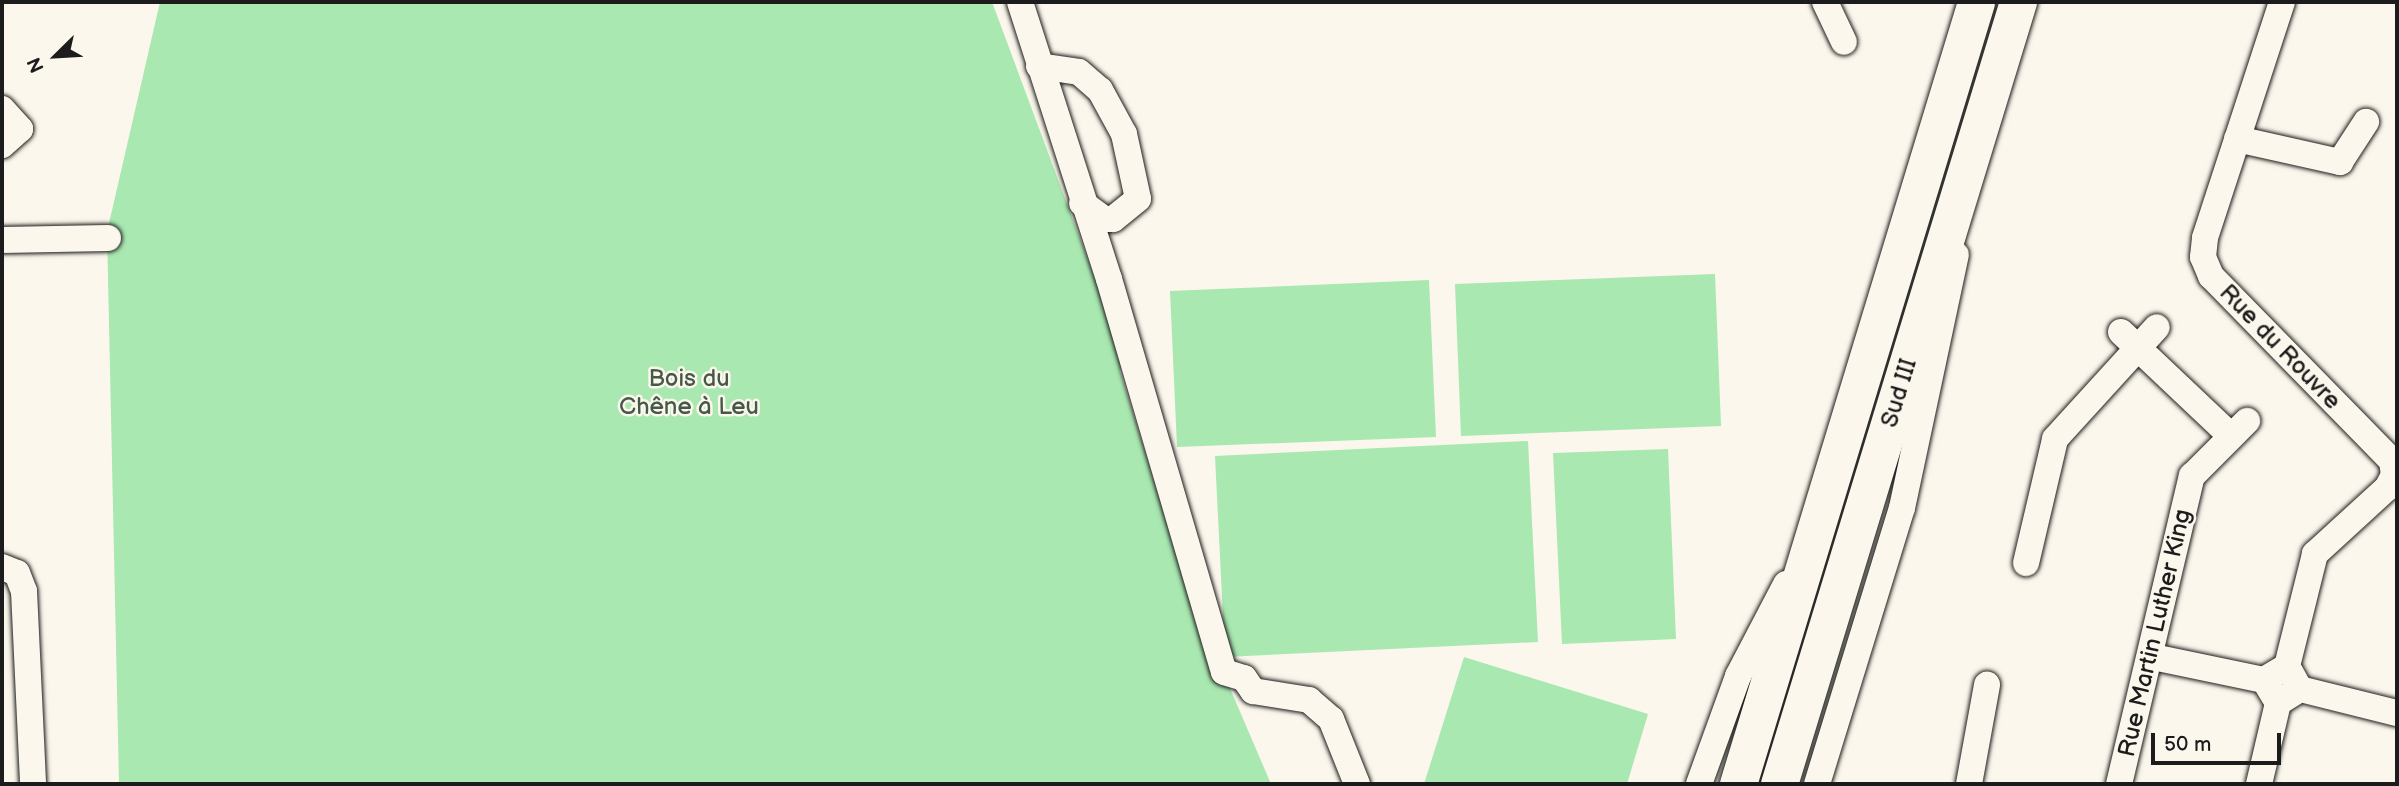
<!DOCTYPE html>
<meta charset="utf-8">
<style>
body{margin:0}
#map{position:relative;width:2399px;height:786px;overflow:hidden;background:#fbf7ec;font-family:"Balsamiq Sans",sans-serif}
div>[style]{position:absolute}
.green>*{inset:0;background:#a9e8b1}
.roads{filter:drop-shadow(0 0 2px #1c1c1c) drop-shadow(0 0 2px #1c1c1c)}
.minor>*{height:26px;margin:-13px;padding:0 13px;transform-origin:13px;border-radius:13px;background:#fbf7ec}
.highway>*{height:37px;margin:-18.5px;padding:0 18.5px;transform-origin:18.5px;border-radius:18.5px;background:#fbf7ec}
span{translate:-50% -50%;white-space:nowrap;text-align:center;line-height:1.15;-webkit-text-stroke:5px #fbf7ec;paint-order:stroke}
.street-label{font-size:24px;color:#1c1c1c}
.park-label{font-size:24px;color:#465949}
.frame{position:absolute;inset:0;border:4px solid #1c1c1c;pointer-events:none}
.north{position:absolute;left:21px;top:21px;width:70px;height:70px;-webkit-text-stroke:5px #fbf7ec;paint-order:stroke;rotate:246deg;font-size:19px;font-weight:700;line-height:28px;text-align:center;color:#1c1c1c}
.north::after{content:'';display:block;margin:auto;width:24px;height:32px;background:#1c1c1c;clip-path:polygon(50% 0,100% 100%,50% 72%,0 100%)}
.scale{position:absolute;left:2151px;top:733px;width:130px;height:32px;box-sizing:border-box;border:4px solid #1c1c1c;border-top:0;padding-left:9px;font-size:21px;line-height:24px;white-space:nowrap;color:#1c1c1c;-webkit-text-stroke:5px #fbf7ec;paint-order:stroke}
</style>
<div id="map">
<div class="green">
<div style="clip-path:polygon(160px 2px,992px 2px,1123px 354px,1120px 371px,1187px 588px,1271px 784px,119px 784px,107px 232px)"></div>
<div style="clip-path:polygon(1715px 274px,1721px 426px,1461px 436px,1455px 284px)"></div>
<div style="clip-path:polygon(1429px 280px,1436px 437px,1177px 447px,1170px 291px)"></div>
<div style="clip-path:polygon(1528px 441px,1538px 642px,1225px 657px,1215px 456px)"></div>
<div style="clip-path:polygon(1668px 449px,1676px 639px,1562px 644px,1553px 453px)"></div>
<div style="clip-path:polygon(1464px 657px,1648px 714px,1627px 784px,1424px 784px)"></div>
</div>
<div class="roads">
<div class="minor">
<div style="left:1020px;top:2px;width:291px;rotate:72.2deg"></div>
<div style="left:1109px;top:279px;width:409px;rotate:73.7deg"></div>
<div style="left:1224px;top:672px;width:21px;rotate:17deg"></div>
<div style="left:1244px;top:678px;width:16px;rotate:55deg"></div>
<div style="left:1253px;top:691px;width:57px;rotate:9.1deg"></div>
<div style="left:1309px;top:700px;width:29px;rotate:41deg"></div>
<div style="left:1331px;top:719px;width:70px;rotate:68.2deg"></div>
<div style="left:1825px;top:2px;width:44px;rotate:64.6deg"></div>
<div style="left:2282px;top:2px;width:248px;rotate:108.1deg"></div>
<div style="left:2205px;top:238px;width:19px;rotate:96deg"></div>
<div style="left:2203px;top:257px;width:21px;rotate:67deg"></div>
<div style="left:2211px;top:276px;width:259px;rotate:45.6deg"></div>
<div style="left:2392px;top:461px;width:14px;rotate:82deg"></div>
<div style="left:2394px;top:475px;width:15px;rotate:118deg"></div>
<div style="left:2387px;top:488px;width:98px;rotate:137.5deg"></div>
<div style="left:2315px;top:554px;width:115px;rotate:104deg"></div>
<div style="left:1039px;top:66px;width:40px;rotate:8.5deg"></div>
<div style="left:1079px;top:72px;width:28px;rotate:41deg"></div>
<div style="left:1100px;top:90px;width:50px;rotate:61.4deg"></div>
<div style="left:1124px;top:134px;width:66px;rotate:77.8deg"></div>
<div style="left:1138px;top:199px;width:32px;rotate:141deg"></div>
<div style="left:1113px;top:219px;width:9px;rotate:180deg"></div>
<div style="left:1104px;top:219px;width:27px;rotate:-144deg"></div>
<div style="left:2px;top:109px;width:27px;rotate:48deg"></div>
<div style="left:20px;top:129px;width:24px;rotate:138deg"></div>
<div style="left:2237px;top:139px;width:106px;rotate:12.6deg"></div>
<div style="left:2340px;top:162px;width:48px;rotate:-57deg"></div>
<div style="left:2px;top:240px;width:106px;rotate:-1.1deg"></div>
<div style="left:2121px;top:332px;width:151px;rotate:43.4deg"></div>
<div style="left:2026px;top:563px;width:127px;rotate:-76.8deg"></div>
<div style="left:2055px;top:439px;width:151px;rotate:-47.7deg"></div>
<div style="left:2px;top:567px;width:16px;rotate:22deg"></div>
<div style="left:17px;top:573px;width:19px;rotate:69deg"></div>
<div style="left:24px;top:591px;width:193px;rotate:87.3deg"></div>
<div style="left:2153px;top:657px;width:113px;rotate:11.7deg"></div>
<div style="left:2287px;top:666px;width:26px;rotate:61deg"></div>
<div style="left:2300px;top:689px;width:26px;rotate:148deg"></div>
<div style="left:2278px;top:703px;width:27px;rotate:-121deg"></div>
<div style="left:2264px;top:680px;width:27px;rotate:-31deg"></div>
<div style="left:2300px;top:689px;width:100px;rotate:13.9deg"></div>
<div style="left:1699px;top:784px;width:115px;rotate:-70.1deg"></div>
<div style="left:1738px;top:676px;width:104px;rotate:-62.4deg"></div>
<div style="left:1817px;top:784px;width:289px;rotate:-72.9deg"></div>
<div style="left:1902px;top:508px;width:259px;rotate:-78deg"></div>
<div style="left:1969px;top:784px;width:101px;rotate:-79.7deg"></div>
<div style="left:2119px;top:784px;width:317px;rotate:-76.7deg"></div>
<div style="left:2192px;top:476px;width:78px;rotate:-45deg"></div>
<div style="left:2259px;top:784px;width:83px;rotate:-76.8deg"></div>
</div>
<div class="highway">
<div style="left:1738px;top:784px;width:817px;rotate:-73.07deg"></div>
<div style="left:1779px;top:784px;width:818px;rotate:-73.01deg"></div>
</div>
</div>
<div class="street-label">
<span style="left:2280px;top:347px;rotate:46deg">Rue du Rouvre</span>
<span style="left:1899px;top:393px;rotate:-73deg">Sud III</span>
<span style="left:2155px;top:633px;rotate:-77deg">Rue Martin Luther King</span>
</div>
<div class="park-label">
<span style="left:689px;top:393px">Bois du<br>Chêne à Leu</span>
</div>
<div class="frame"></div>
<div class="north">N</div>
<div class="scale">50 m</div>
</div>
